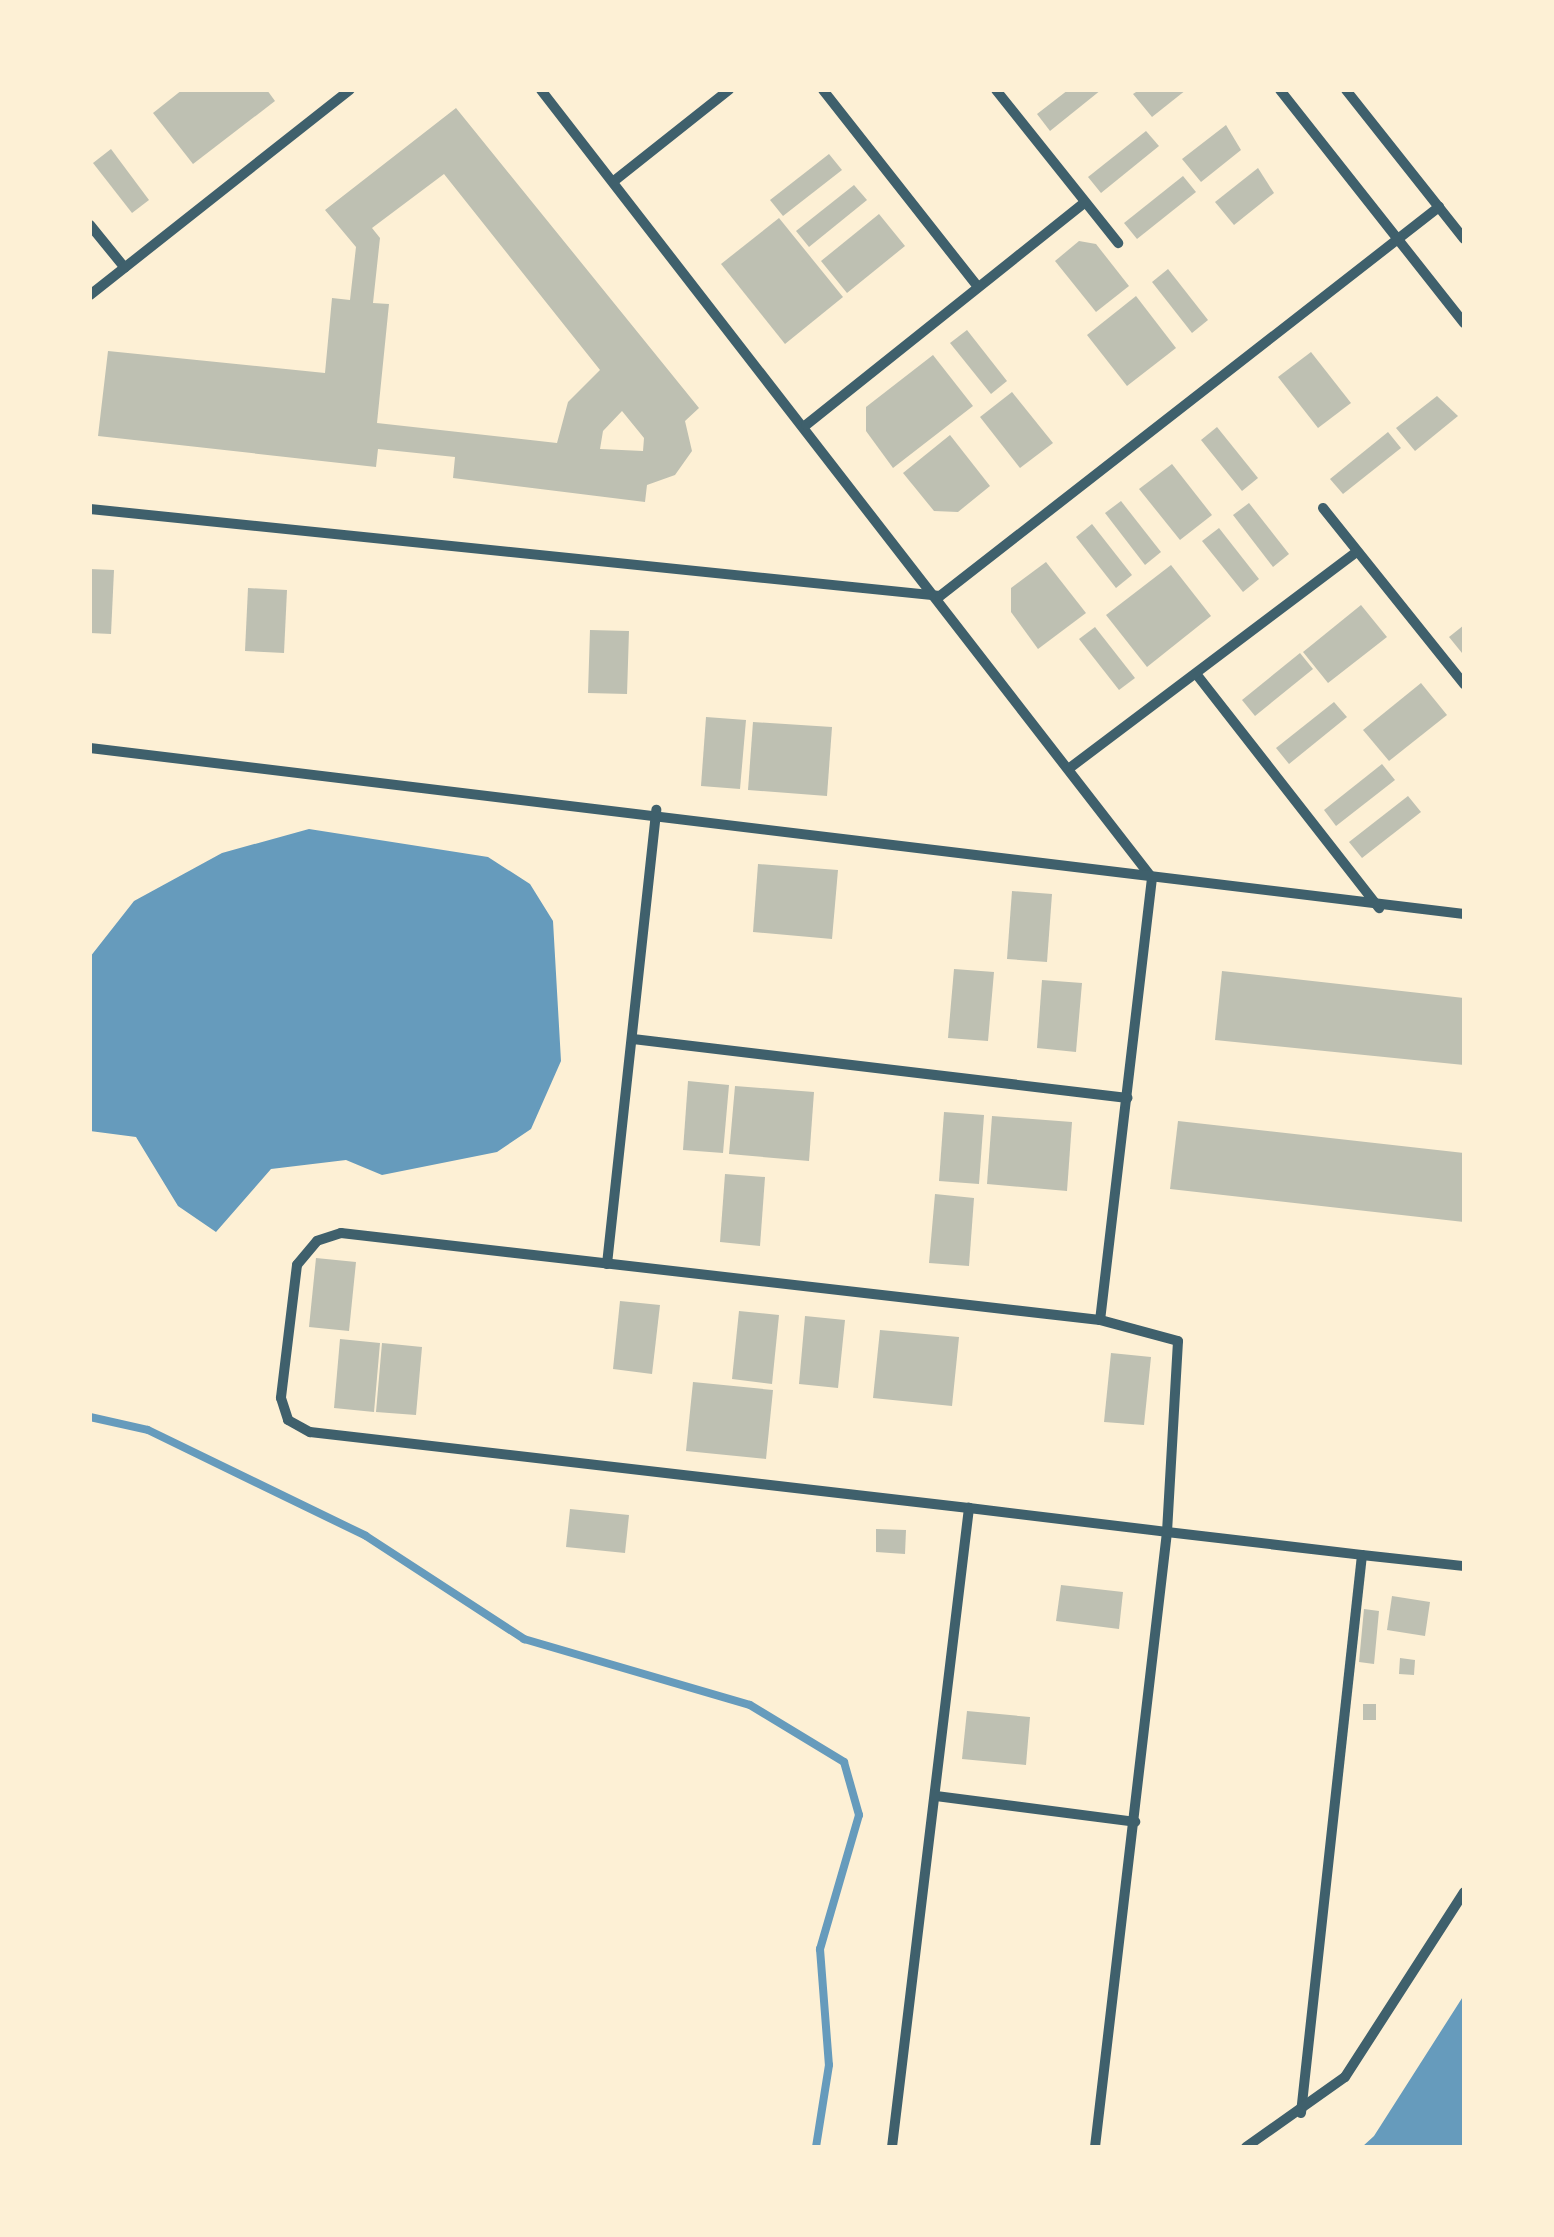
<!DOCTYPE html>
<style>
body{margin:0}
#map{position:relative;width:1554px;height:2237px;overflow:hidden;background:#fdf0d5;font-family:"PT Sans",sans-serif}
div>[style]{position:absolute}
.water>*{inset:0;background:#669bbc}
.stream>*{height:8px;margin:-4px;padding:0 4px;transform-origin:4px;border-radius:4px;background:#669bbc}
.building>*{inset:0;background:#bec0b2}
.minor>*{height:10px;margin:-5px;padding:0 5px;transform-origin:5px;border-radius:5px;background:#3f606c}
span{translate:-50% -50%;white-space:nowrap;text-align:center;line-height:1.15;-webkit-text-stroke:10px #fdf0d5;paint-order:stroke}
.frame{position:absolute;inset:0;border:92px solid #fdf0d5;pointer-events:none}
</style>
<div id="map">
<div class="water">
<div style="clip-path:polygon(309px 829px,488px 857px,530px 884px,553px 921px,561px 1061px,531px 1129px,497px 1152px,382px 1175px,346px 1160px,271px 1169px,216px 1232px,178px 1206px,136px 1137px,90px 1131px,90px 957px,134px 901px,222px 853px)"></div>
<div style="clip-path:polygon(1464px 1995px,1464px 2147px,1362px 2147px,1374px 2136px)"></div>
</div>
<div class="stream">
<div style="left:90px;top:1417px;width:59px;rotate:12.6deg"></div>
<div style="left:148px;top:1430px;width:242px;rotate:25.9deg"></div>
<div style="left:366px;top:1536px;width:189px;rotate:33.1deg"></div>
<div style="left:524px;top:1639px;width:235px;rotate:16.3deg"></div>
<div style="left:750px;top:1705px;width:110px;rotate:31.2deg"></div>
<div style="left:844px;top:1762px;width:55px;rotate:74.2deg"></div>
<div style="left:859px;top:1815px;width:140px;rotate:106.2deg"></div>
<div style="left:820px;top:1949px;width:116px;rotate:85.6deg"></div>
<div style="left:829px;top:2065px;width:83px;rotate:99deg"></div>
</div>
<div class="building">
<div style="clip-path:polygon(182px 90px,267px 90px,275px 101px,193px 164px,153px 113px)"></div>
<div style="clip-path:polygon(1068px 90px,1101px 90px,1050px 131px,1037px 114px)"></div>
<div style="clip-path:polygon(1139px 90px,1186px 90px,1152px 117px,1133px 94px)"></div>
<div style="clip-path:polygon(evenodd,456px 108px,699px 408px,685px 421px,692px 451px,675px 475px,647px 485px,645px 502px,453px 478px,455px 457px,378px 449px,376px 467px,98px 436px,108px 351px,325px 373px,332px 298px,350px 300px,356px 247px,325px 210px,456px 108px,444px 174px,600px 370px,568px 402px,557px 443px,377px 423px,389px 304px,373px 303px,380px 238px,372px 228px,444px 174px,456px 108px,622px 411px,644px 438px,643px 451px,600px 449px,603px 431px,622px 411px)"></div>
<div style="clip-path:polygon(1226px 125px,1241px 150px,1201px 182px,1182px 159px)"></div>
<div style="clip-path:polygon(1146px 131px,1159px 146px,1101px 193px,1088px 177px)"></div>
<div style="clip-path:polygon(111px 149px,149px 200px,132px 213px,93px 163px)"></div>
<div style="clip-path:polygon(829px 154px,842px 170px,783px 216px,770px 200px)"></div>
<div style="clip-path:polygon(1258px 168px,1274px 193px,1234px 225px,1215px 202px)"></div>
<div style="clip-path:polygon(1183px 176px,1196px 192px,1137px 239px,1124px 223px)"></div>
<div style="clip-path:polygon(854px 185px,867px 200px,809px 247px,796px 231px)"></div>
<div style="clip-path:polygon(879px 214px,905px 246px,847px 293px,821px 261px)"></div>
<div style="clip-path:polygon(779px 218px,843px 297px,785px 344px,721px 264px)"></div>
<div style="clip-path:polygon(1079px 241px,1096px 244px,1129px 286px,1096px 312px,1055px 261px)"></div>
<div style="clip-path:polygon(1168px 269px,1208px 320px,1192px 333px,1152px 282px)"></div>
<div style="clip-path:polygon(1136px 296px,1176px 348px,1127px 386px,1087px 335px)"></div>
<div style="clip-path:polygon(967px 330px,1007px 381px,991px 394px,950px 343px)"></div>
<div style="clip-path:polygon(1311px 352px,1351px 403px,1318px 428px,1278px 377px)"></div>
<div style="clip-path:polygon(933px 355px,973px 406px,893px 468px,866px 431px,866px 407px)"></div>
<div style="clip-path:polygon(1012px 392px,1053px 443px,1020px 468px,980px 417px)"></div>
<div style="clip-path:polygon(1437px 396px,1458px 416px,1415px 451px,1396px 428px)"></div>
<div style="clip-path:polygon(1217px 427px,1258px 478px,1242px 491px,1201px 440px)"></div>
<div style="clip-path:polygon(1388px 432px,1401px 448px,1343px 494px,1330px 479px)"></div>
<div style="clip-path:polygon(950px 435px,990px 486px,958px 512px,934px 511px,903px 473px)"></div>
<div style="clip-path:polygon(1172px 464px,1212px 515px,1180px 540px,1139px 489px)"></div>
<div style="clip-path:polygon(1121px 501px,1161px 552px,1145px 565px,1105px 513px)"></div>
<div style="clip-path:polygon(1249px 503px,1289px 554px,1273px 567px,1233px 515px)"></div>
<div style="clip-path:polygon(1092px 524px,1132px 575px,1116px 588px,1076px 537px)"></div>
<div style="clip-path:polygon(1219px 528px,1259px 579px,1243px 592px,1202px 541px)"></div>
<div style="clip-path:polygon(1046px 562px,1086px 613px,1038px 649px,1011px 612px,1011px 588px)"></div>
<div style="clip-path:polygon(1171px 565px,1211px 616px,1147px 667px,1106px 615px)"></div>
<div style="clip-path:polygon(90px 569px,114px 570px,111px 634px,90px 633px)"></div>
<div style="clip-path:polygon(248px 588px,287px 590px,284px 653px,245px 651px)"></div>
<div style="clip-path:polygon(1361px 605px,1387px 637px,1328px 683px,1303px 652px)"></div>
<div style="clip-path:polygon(1464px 625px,1464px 651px,1462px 653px,1449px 637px)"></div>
<div style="clip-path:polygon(1095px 627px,1135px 678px,1119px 690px,1079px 639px)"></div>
<div style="clip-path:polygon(590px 630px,629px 631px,627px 694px,588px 693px)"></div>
<div style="clip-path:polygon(1300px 653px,1313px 669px,1255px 716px,1242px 700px)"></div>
<div style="clip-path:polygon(1421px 683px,1447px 715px,1389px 761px,1363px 730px)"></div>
<div style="clip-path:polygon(1334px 702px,1347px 717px,1289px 764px,1276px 748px)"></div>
<div style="clip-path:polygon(706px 717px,746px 720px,740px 789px,701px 786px)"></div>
<div style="clip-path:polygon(753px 722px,832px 727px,827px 796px,748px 790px)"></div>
<div style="clip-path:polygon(1382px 764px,1395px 780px,1336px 826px,1324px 810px)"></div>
<div style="clip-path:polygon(1408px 796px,1421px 812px,1362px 858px,1349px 842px)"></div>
<div style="clip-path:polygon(758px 864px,838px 870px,832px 939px,753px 932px)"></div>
<div style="clip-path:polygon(1012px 891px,1052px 894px,1047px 962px,1007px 959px)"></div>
<div style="clip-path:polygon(954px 969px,994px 972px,988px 1041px,948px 1038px)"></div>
<div style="clip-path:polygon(1222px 971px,1464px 998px,1464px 1065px,1215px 1040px)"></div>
<div style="clip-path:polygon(1042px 980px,1082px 983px,1076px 1052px,1037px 1048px)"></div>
<div style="clip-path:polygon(688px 1081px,729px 1085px,723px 1153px,683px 1150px)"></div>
<div style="clip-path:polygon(735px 1086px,814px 1092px,809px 1161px,729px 1154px)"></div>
<div style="clip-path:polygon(944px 1112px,984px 1115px,979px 1184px,939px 1181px)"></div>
<div style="clip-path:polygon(992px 1116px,1072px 1122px,1067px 1191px,987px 1184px)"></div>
<div style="clip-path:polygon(1178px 1121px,1464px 1153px,1464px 1222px,1170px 1189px)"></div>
<div style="clip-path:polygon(725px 1174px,765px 1177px,760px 1246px,720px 1242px)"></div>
<div style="clip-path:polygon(935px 1194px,974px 1198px,969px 1266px,929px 1263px)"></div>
<div style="clip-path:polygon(316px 1258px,356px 1262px,349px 1331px,309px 1327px)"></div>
<div style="clip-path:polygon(620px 1301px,660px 1305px,652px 1374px,613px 1369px)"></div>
<div style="clip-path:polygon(739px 1311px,779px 1315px,772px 1384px,732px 1379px)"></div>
<div style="clip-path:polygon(805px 1316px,845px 1320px,838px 1388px,799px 1384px)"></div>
<div style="clip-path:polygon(880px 1330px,959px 1337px,952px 1406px,873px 1398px)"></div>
<div style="clip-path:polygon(340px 1339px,380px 1343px,374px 1412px,334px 1408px)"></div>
<div style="clip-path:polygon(382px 1343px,422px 1347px,416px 1415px,376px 1412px)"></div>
<div style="clip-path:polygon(1111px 1353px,1151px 1357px,1144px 1425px,1104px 1422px)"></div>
<div style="clip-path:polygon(693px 1382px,773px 1390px,766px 1459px,686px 1451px)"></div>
<div style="clip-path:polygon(570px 1509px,629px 1515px,625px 1553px,566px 1547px)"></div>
<div style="clip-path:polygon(876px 1529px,906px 1530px,905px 1554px,876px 1552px)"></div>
<div style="clip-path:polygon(1061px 1585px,1123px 1592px,1119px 1629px,1056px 1621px)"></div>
<div style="clip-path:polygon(1392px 1596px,1430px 1602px,1425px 1636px,1387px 1630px)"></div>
<div style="clip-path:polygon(1364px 1609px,1379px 1611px,1374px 1664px,1359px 1662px)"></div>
<div style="clip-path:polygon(1400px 1658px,1415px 1660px,1414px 1675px,1399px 1674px)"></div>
<div style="clip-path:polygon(1363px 1704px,1376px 1704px,1376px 1720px,1363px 1720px)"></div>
<div style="clip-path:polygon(967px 1711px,1030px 1717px,1026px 1765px,962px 1759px)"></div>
</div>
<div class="minor">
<div style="left:541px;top:90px;width:997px;rotate:52.21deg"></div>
<div style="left:1152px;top:878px;width:445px;rotate:96.7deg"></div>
<div style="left:823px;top:90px;width:249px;rotate:51.8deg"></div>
<div style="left:996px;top:90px;width:196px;rotate:51.4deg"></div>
<div style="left:1280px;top:90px;width:297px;rotate:51.7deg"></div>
<div style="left:1346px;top:90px;width:190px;rotate:51.6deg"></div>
<div style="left:614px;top:181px;width:147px;rotate:-38.4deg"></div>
<div style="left:90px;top:225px;width:55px;rotate:50.9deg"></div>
<div style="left:90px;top:295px;width:331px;rotate:-38.3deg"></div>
<div style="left:806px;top:425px;width:357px;rotate:-38.6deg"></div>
<div style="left:1323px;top:508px;width:226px;rotate:51.3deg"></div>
<div style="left:90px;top:509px;width:854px;rotate:5.84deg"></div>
<div style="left:940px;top:596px;width:633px;rotate:-37.94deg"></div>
<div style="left:1197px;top:675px;width:296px;rotate:52deg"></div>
<div style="left:90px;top:748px;width:1384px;rotate:6.89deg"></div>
<div style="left:1071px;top:767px;width:357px;rotate:-37deg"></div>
<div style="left:633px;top:1039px;width:498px;rotate:6.8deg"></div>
<div style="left:607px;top:1264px;width:457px;rotate:-83.8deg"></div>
<div style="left:936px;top:1796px;width:201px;rotate:7.4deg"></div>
<div style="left:1301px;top:2113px;width:561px;rotate:-83.76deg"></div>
<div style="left:892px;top:2147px;width:644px;rotate:-83.13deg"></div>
<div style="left:1095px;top:2147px;width:619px;rotate:-83.32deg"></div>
<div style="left:1167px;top:1532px;width:191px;rotate:-86.7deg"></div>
<div style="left:1178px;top:1341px;width:81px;rotate:-164.9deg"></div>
<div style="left:1100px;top:1320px;width:764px;rotate:-173.46deg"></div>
<div style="left:341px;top:1233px;width:25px;rotate:162deg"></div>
<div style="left:317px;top:1241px;width:31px;rotate:130deg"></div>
<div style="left:297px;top:1265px;width:134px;rotate:96.9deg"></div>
<div style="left:281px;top:1398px;width:23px;rotate:72deg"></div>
<div style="left:288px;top:1420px;width:25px;rotate:29deg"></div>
<div style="left:310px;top:1432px;width:663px;rotate:6.58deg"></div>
<div style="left:969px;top:1508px;width:199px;rotate:6.9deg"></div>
<div style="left:1167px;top:1532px;width:196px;rotate:6.7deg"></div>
<div style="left:1362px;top:1555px;width:103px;rotate:6.2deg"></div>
<div style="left:1246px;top:2147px;width:121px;rotate:-35.3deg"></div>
<div style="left:1345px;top:2077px;width:220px;rotate:-57.2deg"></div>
</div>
<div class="frame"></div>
</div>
